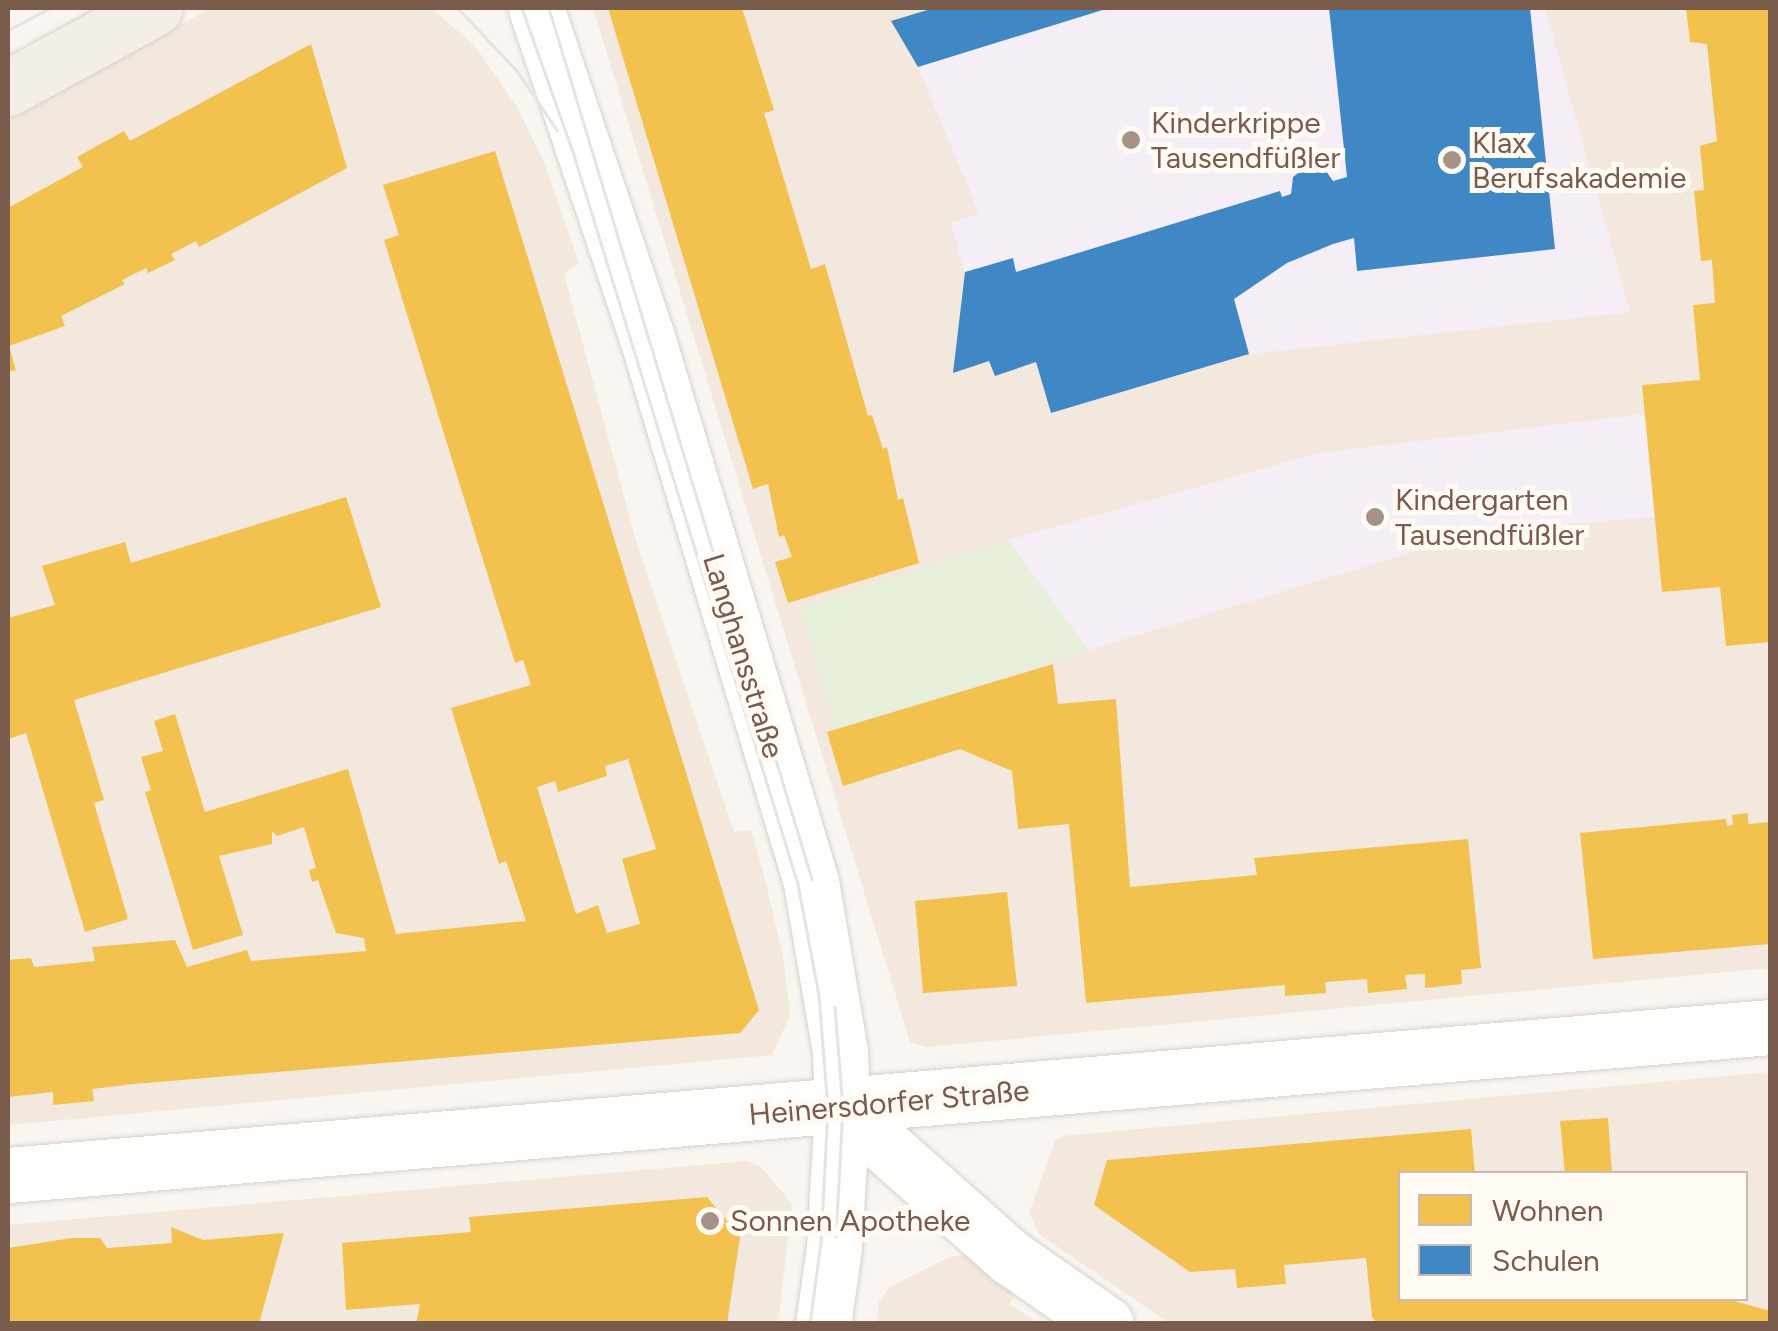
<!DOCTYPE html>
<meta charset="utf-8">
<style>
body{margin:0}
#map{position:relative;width:1778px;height:1331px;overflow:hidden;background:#f9f5f0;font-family:Figtree,sans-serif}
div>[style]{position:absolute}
.residential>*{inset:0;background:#f2e8de}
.education>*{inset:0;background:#f6eef6}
.green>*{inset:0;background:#e7f0db}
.homes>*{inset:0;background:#f2c14e}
.schools>*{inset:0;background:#3f88c5}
.roads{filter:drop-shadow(0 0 2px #d7d1cb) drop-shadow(0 0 2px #d7d1cb)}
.street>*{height:55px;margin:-27.5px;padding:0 27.5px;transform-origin:27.5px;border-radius:27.5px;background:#fefefd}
.secondary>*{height:55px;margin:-27.5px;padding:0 27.5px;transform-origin:27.5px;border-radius:27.5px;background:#fefefd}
.primary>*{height:55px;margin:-27.5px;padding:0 27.5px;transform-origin:27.5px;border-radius:27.5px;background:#f3eee8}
.tram>*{height:2.5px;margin:-1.25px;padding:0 1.25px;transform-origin:1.25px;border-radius:1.25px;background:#e6e3e7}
.dots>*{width:28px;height:28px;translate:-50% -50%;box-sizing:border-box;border:5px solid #fffaf3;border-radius:50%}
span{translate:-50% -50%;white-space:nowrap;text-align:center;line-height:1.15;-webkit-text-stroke:10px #fffaf3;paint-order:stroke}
.poi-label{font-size:30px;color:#7a5c4d}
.left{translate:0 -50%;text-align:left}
.street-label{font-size:30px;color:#7a5c4d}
.frame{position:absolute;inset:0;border:10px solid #7a5c4d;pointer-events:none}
.legend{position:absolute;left:1398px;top:1171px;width:350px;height:130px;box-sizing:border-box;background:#fffaf3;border:2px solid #cabbb1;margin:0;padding:12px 18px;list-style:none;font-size:30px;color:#7a5c4d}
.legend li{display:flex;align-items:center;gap:20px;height:50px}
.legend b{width:50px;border:2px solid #cabbb1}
</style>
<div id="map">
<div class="residential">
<div style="clip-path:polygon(211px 8px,431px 8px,475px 46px,517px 107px,544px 162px,579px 263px,564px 274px,636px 541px,734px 832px,751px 830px,763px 871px,783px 956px,790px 1015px,772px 1055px,8px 1125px,8px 116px)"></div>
<div style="clip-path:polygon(593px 8px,1770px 8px,1770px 968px,926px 1047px,910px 1042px)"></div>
<div style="clip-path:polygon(evenodd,1770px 1072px,1770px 1323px,1169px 1323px,1040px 1235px,1029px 1213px,1055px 1141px,1062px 1136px,1770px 1072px,1400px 1174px,1746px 1174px,1746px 1298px,1400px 1298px,1400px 1174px)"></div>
<div style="clip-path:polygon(747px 1161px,761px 1167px,792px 1204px,778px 1323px,8px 1324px,8px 1225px)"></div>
<div style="clip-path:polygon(963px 1255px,974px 1257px,1016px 1291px,1010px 1304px,1038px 1323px,876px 1324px,879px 1301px,889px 1287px,949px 1257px)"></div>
</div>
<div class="education">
<div style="clip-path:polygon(1112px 8px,1545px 8px,1630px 312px,1249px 354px,1051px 413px,1035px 362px,995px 376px,988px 361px,953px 373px,965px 272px,951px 223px,979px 213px,918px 67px)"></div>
<div style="clip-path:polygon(1770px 373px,1770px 507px,1547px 526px,1437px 545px,1088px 650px,1008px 540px,1319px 453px,1645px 414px,1642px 385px)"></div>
</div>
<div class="green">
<div style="clip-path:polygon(1008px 540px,1088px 650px,837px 729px,800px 608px)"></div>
</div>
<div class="homes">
<div style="clip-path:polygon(608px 8px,742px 8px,774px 110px,764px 113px,811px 269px,825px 264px,868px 416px,872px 415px,883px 449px,887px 447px,898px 500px,903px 498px,919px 563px,788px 603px,775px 562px,792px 557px,784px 535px,779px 537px,768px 484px,753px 489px)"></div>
<div style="clip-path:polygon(1686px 8px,1770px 8px,1770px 642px,1726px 646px,1720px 587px,1662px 592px,1642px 385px,1700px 380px,1693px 305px,1715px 303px,1712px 260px,1701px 261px,1694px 191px,1704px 190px,1700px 146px,1717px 141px,1707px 44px,1690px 42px)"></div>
<div style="clip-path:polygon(311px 44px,347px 168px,199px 247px,196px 241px,171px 254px,175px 260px,148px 273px,146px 268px,122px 280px,125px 284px,61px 316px,65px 326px,9px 346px,16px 370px,8px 372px,8px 208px,83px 167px,77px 157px,124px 131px,130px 141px)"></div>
<div style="clip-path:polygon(evenodd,495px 151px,759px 1010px,740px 1033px,134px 1084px,92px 1089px,94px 1101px,53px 1105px,53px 1092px,8px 1097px,8px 960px,31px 958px,34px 967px,95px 961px,92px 947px,175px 940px,187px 967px,247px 950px,251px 961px,366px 951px,364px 938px,336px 933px,318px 880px,312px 882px,309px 870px,316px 868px,304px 827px,277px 836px,272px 831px,272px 844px,219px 856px,243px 935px,193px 950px,145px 792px,151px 790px,141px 757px,163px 751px,154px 721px,175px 714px,205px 812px,348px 769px,396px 934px,526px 921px,506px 861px,499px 864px,451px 708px,531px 685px,523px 660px,515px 663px,384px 240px,399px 235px,383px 185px,495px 151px,628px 759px,656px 849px,622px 859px,640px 924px,607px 933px,598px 905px,576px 914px,537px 787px,555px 781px,558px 792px,607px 776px,605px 766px,628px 759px)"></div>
<div style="clip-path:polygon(346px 497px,381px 607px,74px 700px,104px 800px,94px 803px,128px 919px,85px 932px,26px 733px,8px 739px,8px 618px,55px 605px,42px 566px,125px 542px,131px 563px)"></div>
<div style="clip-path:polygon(1053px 664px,1058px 704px,1116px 699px,1130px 887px,1257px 875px,1254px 858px,1468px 839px,1481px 968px,1461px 970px,1462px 984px,1425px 988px,1425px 974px,1405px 975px,1407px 989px,1368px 993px,1367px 979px,1325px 982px,1326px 993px,1285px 996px,1285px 985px,1086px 1003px,1069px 824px,1018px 829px,1012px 771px,960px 749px,843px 786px,827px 732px)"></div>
<div style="clip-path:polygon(1748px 813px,1748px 824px,1770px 822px,1770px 944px,1593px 959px,1580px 833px,1726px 819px,1727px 826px,1733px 825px,1732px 815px)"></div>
<div style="clip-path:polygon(1007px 892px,1017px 986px,923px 993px,915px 901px)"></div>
<div style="clip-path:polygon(1608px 1118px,1612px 1174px,1565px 1174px,1560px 1121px)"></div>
<div style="clip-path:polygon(1471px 1129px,1475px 1174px,1400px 1174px,1400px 1298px,1724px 1298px,1770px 1311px,1770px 1324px,1378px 1324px,1372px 1317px,1366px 1258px,1284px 1265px,1286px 1284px,1237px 1288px,1235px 1269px,1190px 1272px,1094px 1205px,1107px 1160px)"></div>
<div style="clip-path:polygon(707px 1197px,740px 1237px,727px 1324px,416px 1324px,420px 1304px,346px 1310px,342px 1243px,471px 1232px,469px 1217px)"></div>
<div style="clip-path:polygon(171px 1227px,203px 1240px,284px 1233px,259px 1324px,8px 1324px,8px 1248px,72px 1238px,100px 1238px,107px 1248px,172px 1243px)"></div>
</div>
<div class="schools">
<div style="clip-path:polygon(934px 8px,1109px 8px,918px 67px,891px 21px)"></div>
<div style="clip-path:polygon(1329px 8px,1530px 8px,1555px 249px,1357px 271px,1354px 238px,1333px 244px,1287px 263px,1234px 299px,1249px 354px,1051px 413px,1036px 362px,995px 376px,989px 361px,953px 373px,965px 272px,1013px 258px,1016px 272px,1280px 191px,1282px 197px,1291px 194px,1293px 177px,1306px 167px,1326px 171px,1333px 181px,1347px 177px)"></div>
</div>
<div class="roads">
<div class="street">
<div style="left:842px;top:1108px;width:225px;rotate:41.6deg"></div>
<div style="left:1010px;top:1257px;width:117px;rotate:34.9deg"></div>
<div style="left:8px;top:1175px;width:1768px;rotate:-4.8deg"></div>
</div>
<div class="secondary">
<div style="left:536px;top:8px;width:344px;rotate:71.4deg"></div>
<div style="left:646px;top:334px;width:572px;rotate:73.24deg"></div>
<div style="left:811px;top:882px;width:171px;rotate:80.3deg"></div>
<div style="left:840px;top:1051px;width:57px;rotate:88deg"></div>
<div style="left:842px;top:1108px;width:140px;rotate:93.3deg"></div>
<div style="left:834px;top:1248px;width:77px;rotate:98.2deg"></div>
</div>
<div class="primary">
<div style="left:8px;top:88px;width:167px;rotate:-28.6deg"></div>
</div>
</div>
<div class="tram">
<div style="left:458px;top:8px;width:88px;rotate:46.8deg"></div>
<div style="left:518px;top:72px;width:70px;rotate:56.1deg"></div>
<div style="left:522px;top:8px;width:156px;rotate:70.5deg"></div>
<div style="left:574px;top:155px;width:763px;rotate:72.92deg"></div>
<div style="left:798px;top:884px;width:113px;rotate:79.3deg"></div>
<div style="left:819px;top:995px;width:114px;rotate:85.5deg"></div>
<div style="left:828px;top:1109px;width:133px;rotate:93deg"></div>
<div style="left:821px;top:1242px;width:83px;rotate:97.6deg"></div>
<div style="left:549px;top:8px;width:910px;rotate:73.2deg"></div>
<div style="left:8px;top:30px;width:47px;rotate:-27.6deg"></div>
<div style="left:835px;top:1007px;width:101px;rotate:85.5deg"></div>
<div style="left:843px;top:1108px;width:128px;rotate:93.1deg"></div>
</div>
<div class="dots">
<div style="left:1131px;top:140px;background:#a69286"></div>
<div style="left:1452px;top:160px;background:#a69286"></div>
<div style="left:1375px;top:517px;background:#a69286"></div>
<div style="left:710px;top:1221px;background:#a69286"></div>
</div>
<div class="poi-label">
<span class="left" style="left:1151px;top:140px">Kinderkrippe<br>Tausendfüßler</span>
<span class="left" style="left:1472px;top:160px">Klax<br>Berufsakademie</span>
<span class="left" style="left:1395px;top:517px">Kindergarten<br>Tausendfüßler</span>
<span class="left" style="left:730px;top:1221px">Sonnen Apotheke</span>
</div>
<div class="street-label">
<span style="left:743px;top:656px;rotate:73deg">Langhansstraße</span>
<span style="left:889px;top:1103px;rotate:-5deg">Heinersdorfer Straße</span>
</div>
<div class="frame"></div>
<ul class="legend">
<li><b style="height:28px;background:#f2c14e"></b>Wohnen</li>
<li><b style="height:28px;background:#3f88c5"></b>Schulen</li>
</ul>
</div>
